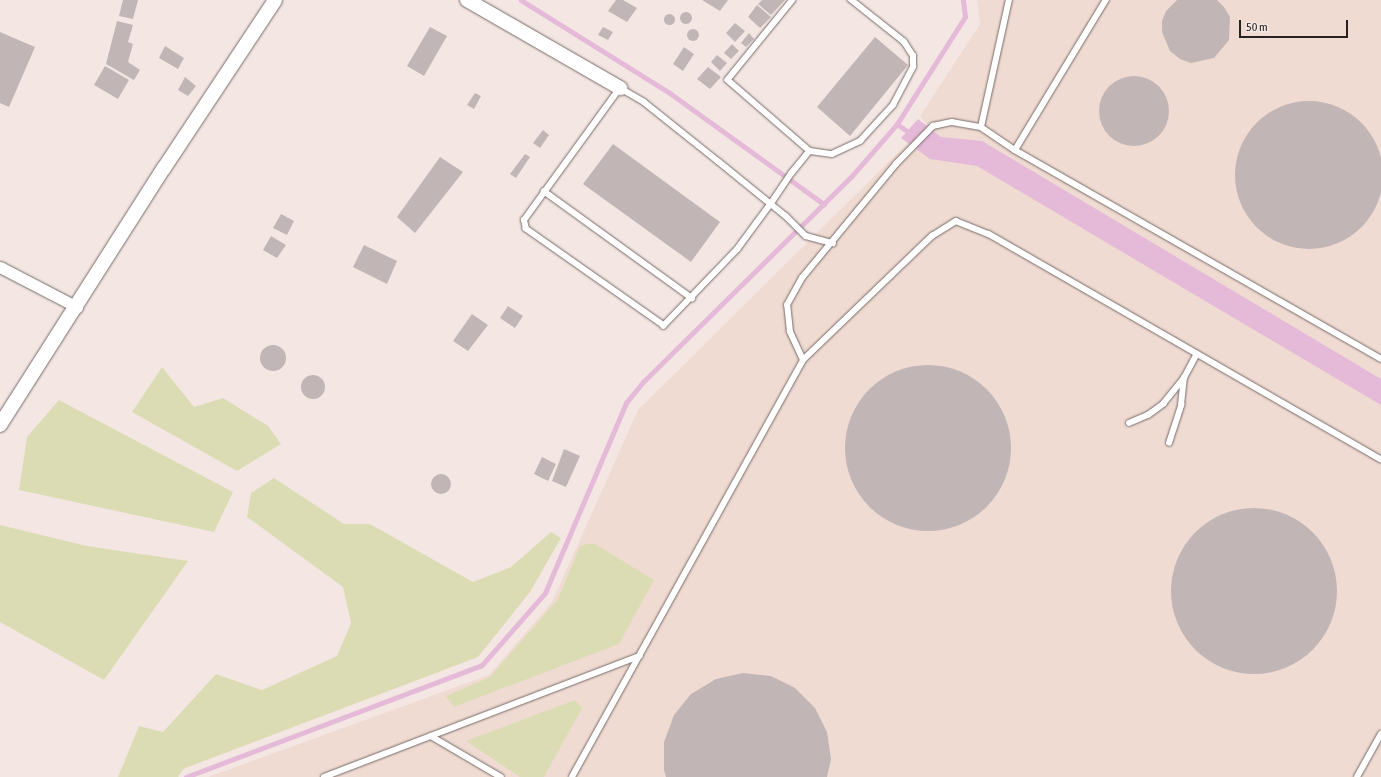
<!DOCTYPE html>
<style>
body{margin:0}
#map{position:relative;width:1381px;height:777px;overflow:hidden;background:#f4e7e3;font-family:"Asap Condensed",sans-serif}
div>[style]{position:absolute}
.built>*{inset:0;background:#f0dbd3}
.green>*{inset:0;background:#dcdcb4}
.water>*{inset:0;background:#e5b9d8}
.stream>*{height:4.5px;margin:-2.25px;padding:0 2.25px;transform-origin:2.25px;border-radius:2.25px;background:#e5b9d8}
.building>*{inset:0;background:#c2b5b6}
.round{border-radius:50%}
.roads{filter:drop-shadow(0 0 1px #766b67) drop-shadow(0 0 1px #766b67)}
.service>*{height:5.5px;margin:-2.75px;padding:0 2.75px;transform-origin:2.75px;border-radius:2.75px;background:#fff}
.minor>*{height:11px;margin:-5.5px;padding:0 5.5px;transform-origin:5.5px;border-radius:5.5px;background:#fff}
.tertiary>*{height:14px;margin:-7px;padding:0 7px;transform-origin:7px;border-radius:7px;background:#fff}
span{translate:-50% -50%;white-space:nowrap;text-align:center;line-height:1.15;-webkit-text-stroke:3.5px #f4e7e3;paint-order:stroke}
.scale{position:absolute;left:1239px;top:20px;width:109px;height:18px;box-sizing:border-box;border:2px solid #262220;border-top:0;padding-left:5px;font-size:12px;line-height:14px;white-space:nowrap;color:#262220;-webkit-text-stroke:3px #f4e7e3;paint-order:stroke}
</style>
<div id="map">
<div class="built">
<div style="clip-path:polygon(977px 0,1381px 0,1381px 777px,208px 777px,489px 675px,552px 602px,638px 410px,927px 124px,920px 116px,980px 24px)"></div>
</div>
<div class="green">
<div style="clip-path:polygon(162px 367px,194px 407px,223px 398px,268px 426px,281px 444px,237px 471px,132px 412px)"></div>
<div style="clip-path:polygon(59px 400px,233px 492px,214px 532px,19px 490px,27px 437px)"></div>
<div style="clip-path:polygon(274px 478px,344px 524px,370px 524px,473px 582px,511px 567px,551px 532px,561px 538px,530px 592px,478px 657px,183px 769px,178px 777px,118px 777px,139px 726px,163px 732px,216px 674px,262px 690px,337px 656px,351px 623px,343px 587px,247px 517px,251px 493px)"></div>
<div style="clip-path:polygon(0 525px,87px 546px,188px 561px,104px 680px,0 622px)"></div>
<div style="clip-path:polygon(587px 544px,595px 544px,654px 580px,619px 644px,454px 707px,446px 696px,490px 677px,558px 599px,580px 546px)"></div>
<div style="clip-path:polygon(575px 700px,582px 708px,544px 777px,520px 777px,466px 741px)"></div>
</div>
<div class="water">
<div style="clip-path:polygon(918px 119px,941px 137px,982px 141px,1381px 379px,1381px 405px,977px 166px,930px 159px,901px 138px)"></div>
</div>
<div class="stream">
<div style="left:521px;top:0;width:176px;rotate:32deg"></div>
<div style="left:670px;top:93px;width:190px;rotate:35.8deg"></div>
<div style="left:897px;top:124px;width:18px;rotate:34deg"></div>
<div style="left:186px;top:777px;width:316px;rotate:-20.7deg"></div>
<div style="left:482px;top:665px;width:96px;rotate:-48.8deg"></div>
<div style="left:545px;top:593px;width:207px;rotate:-66.9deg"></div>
<div style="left:626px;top:403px;width:27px;rotate:-51deg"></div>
<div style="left:643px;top:382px;width:292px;rotate:-44.6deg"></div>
<div style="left:851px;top:177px;width:70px;rotate:-49deg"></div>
<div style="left:897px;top:124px;width:127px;rotate:-57.6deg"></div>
<div style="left:965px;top:17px;width:17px;rotate:-97deg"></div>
</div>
<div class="building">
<div style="clip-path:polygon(123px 0,138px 0,133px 19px,119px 16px)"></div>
<div style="clip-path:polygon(616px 0,623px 0,637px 8px,627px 22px,608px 11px)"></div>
<div style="clip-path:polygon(702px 0,728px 0,720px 11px)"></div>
<div style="clip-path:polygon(762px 0,785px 0,771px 15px,758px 4px)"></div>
<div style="clip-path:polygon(1177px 0,1217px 0,1224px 7px,1230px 17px,1229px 40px,1214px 58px,1191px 63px,1180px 59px,1170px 51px,1162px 32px,1162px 21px,1166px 11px)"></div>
<div style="clip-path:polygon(757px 5px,771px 17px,760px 28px,748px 17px)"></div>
<div class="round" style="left:680px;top:12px;width:12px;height:12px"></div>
<div class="round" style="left:663.5px;top:13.5px;width:11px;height:11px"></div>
<div style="clip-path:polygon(117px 21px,133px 25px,128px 42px,133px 44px,128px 62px,140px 70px,134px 80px,106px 64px)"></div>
<div style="clip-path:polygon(735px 23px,745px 31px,735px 42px,726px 33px)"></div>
<div style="clip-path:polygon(430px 27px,447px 36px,424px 76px,407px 66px)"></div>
<div style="clip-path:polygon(603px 27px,613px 32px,608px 40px,598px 35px)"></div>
<div class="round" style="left:687px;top:29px;width:12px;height:12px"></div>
<div style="clip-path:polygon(0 32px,35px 47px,9px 107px,0 103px)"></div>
<div style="clip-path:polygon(749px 33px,754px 39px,746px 47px,741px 43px)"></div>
<div style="clip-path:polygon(875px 37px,908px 65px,850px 136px,817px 107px)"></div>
<div style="clip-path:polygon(732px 44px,739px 51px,731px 59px,724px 53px)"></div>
<div style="clip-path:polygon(165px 46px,184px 58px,178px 69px,159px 58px)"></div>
<div style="clip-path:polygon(684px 47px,694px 54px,683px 71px,673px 64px)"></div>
<div style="clip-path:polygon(717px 55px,727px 63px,720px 71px,711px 62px)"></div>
<div style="clip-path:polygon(105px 66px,129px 80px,118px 99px,94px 85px)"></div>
<div style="clip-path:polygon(708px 67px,721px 77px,710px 89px,697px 79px)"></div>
<div class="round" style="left:1099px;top:76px;width:70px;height:70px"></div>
<div style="clip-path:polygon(185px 77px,196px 86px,188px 96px,178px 90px)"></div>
<div style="clip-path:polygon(475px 93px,481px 96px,474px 109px,467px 105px)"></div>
<div class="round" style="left:1235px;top:101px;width:148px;height:148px"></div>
<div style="clip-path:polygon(543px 130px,549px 135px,540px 148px,533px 143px)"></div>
<div style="clip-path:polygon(613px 144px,720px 222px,691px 262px,583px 184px)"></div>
<div style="clip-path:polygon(525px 154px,530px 157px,516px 178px,510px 174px)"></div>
<div style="clip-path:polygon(440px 157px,463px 172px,415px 233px,397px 217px)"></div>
<div style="clip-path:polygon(281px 214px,294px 221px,287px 235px,273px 228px)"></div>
<div style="clip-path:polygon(271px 236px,286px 245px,277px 258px,263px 250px)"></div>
<div style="clip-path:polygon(364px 245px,397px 261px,387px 284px,353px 267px)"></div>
<div style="clip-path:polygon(508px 306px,523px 316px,515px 328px,500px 318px)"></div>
<div style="clip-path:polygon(472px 314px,488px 325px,468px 351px,453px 341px)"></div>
<div class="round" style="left:260px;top:345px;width:26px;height:26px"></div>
<div class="round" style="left:845px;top:365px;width:166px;height:166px"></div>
<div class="round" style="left:301px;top:375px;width:24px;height:24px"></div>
<div style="clip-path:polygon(564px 449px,580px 456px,566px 487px,552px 481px)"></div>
<div style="clip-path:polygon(542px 457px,556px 464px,548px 481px,534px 474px)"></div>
<div class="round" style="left:431px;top:474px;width:20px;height:20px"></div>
<div class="round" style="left:1171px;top:508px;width:166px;height:166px"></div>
<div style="clip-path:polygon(743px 673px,771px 676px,795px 688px,815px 708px,827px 732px,831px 759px,827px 777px,666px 777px,664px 770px,664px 742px,674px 715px,691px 694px,716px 679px)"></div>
</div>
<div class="roads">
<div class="service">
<div style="left:793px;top:0;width:103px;rotate:129.1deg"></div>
<div style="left:728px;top:80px;width:108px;rotate:40.9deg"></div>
<div style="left:810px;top:151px;width:22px;rotate:8deg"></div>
<div style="left:832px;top:154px;width:31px;rotate:-25deg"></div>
<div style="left:860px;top:141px;width:49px;rotate:-47.5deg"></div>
<div style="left:893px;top:105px;width:43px;rotate:-62.2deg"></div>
<div style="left:913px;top:67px;width:11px;rotate:-90deg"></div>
<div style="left:913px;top:56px;width:17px;rotate:-123deg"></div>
<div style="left:904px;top:42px;width:68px;rotate:-141.6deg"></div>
<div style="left:981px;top:127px;width:130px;rotate:-77.6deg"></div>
<div style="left:1015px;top:150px;width:175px;rotate:-58.8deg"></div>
<div style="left:810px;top:151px;width:28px;rotate:129deg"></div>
<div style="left:792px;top:173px;width:37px;rotate:124deg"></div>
<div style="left:771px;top:204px;width:56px;rotate:126.3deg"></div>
<div style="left:738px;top:249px;width:107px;rotate:133.9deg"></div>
<div style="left:664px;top:326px;width:169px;rotate:-144.9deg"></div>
<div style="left:526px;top:229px;width:9px;rotate:-103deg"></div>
<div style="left:524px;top:220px;width:163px;rotate:-54deg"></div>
<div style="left:620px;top:88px;width:28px;rotate:30deg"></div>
<div style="left:644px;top:102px;width:95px;rotate:38.6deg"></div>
<div style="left:718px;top:161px;width:68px;rotate:39.1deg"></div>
<div style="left:771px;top:204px;width:19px;rotate:39deg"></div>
<div style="left:786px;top:216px;width:28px;rotate:45deg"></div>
<div style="left:806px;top:236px;width:28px;rotate:15deg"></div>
<div style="left:544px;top:191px;width:183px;rotate:35.9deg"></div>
<div style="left:803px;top:360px;width:31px;rotate:-115deg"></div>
<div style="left:790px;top:332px;width:27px;rotate:-96deg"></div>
<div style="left:787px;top:305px;width:31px;rotate:-61deg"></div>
<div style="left:802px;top:278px;width:148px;rotate:-50.5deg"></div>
<div style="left:896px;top:164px;width:53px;rotate:-45.8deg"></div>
<div style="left:933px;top:126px;width:19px;rotate:-12deg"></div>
<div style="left:952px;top:122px;width:29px;rotate:10deg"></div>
<div style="left:981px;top:127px;width:41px;rotate:34.1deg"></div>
<div style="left:1015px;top:150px;width:421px;rotate:29.7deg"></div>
<div style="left:1129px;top:423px;width:21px;rotate:-23deg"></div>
<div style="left:1148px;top:415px;width:19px;rotate:-36deg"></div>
<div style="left:1163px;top:404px;width:33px;rotate:-51deg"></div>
<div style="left:1184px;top:378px;width:27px;rotate:-62deg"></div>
<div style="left:1169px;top:443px;width:40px;rotate:-72deg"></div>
<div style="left:1181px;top:405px;width:27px;rotate:-84deg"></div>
<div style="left:431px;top:736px;width:81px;rotate:30.4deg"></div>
<div style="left:324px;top:777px;width:338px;rotate:-21deg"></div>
<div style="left:572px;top:777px;width:477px;rotate:-61deg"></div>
<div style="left:803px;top:360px;width:179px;rotate:-43.9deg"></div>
<div style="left:932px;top:236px;width:28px;rotate:-32deg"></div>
<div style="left:956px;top:221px;width:35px;rotate:22deg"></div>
<div style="left:989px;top:234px;width:452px;rotate:29.9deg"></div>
<div style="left:1357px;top:777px;width:49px;rotate:-60.8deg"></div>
</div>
<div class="minor">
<div style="left:0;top:267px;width:87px;rotate:27.5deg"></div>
</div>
<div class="tertiary">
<div style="left:467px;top:0;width:177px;rotate:29.9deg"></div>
<div style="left:0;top:425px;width:305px;rotate:-57.5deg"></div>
<div style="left:164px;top:168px;width:201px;rotate:-56.5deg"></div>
</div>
</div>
<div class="scale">50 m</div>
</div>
